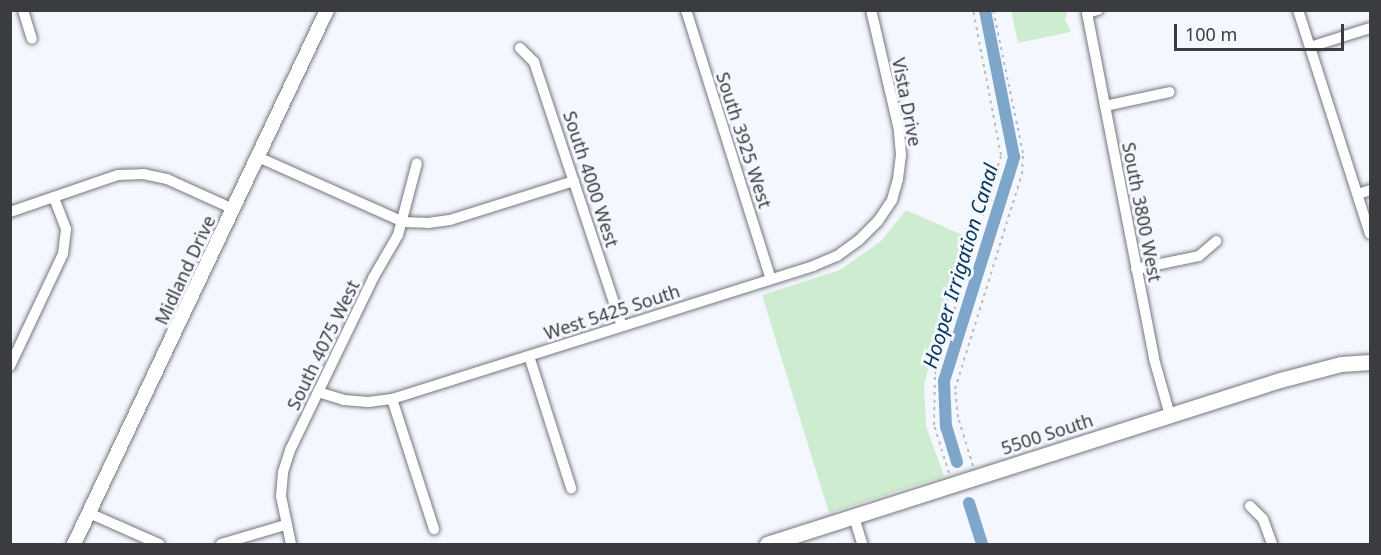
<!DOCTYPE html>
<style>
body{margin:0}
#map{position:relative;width:1381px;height:555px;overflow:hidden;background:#f4f8fe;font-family:"Noto Sans",sans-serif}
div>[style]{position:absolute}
.green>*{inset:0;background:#ceeccf}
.canal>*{height:12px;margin:-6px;padding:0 6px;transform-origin:6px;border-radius:6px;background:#7ea6ca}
.path>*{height:2px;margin-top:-1px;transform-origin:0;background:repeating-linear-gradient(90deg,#b8bbc0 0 3px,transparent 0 7.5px)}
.roads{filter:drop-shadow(0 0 2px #73777e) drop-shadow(0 0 2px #73777e)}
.minor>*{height:10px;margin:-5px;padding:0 5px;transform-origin:5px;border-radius:5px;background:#fff}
.tertiary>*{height:14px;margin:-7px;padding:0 7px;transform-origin:7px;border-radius:7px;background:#fff}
.secondary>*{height:15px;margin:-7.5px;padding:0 7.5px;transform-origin:7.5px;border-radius:7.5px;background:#fff}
span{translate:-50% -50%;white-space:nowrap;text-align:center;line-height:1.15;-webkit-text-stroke:6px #f4f8fe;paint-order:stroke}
.street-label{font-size:18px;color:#3a3c3f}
.water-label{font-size:20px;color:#043558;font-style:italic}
.frame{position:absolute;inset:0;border:12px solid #3a3c3f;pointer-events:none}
.scale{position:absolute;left:1174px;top:24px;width:170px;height:27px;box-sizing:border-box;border:3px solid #3a3c3f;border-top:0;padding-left:8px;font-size:18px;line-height:21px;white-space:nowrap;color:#3a3c3f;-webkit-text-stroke:4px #f4f8fe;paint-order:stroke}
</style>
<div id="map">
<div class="green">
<div style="clip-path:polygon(1011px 11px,1067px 11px,1065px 20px,1071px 32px,1018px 43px)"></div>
<div style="clip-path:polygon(906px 210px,967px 237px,924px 384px,926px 426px,944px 476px,829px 513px,762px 295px,840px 270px,881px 241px)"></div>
</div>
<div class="canal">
<div style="left:957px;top:462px;width:37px;rotate:-107deg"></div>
<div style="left:946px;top:427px;width:46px;rotate:-92.5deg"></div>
<div style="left:944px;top:381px;width:235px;rotate:-72.6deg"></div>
<div style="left:1014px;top:157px;width:150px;rotate:-101.2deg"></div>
<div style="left:969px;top:503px;width:43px;rotate:72.4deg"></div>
</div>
<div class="path">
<div style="left:973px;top:466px;width:51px;rotate:-107deg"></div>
<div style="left:958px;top:417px;width:28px;rotate:-96deg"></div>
<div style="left:955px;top:389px;width:225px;rotate:-72.7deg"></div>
<div style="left:1022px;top:174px;width:21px;rotate:-87deg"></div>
<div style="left:1023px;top:153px;width:146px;rotate:-101.8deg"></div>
<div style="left:949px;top:473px;width:50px;rotate:-107.4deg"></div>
<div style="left:934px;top:425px;width:51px;rotate:-88.9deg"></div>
<div style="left:935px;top:374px;width:229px;rotate:-73.2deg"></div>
<div style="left:1001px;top:155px;width:148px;rotate:-100.9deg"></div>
</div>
<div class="roads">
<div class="minor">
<div style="left:23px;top:10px;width:30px;rotate:73deg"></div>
<div style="left:686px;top:10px;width:282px;rotate:72.5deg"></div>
<div style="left:1098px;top:10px;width:11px;rotate:165deg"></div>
<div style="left:1087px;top:13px;width:352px;rotate:79deg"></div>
<div style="left:1154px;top:359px;width:58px;rotate:74.1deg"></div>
<div style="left:1298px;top:10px;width:235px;rotate:72.2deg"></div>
<div style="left:1310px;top:47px;width:63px;rotate:-17.6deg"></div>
<div style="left:520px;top:48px;width:20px;rotate:45deg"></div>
<div style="left:534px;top:62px;width:278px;rotate:71.6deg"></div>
<div style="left:1105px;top:106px;width:66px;rotate:-12.2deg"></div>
<div style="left:258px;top:157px;width:159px;rotate:24.1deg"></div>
<div style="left:403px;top:222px;width:25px;rotate:2deg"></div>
<div style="left:428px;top:223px;width:22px;rotate:-8deg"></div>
<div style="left:450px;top:220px;width:130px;rotate:-17.5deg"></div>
<div style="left:1358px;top:194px;width:13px;rotate:-18deg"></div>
<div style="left:10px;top:212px;width:114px;rotate:-18.9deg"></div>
<div style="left:118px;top:175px;width:25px;rotate:-2deg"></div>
<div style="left:143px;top:174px;width:25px;rotate:12deg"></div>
<div style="left:167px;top:179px;width:72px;rotate:24.4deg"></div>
<div style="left:1136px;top:269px;width:64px;rotate:-11.7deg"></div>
<div style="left:1199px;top:256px;width:23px;rotate:-41deg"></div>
<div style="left:529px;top:356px;width:139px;rotate:72.3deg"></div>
<div style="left:10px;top:366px;width:124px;rotate:-64.7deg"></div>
<div style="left:63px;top:254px;width:25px;rotate:-83deg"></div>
<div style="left:66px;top:229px;width:34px;rotate:-111deg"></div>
<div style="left:318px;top:392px;width:27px;rotate:17deg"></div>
<div style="left:344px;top:400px;width:24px;rotate:5deg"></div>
<div style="left:368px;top:402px;width:24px;rotate:-7deg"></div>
<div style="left:392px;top:399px;width:442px;rotate:-17.5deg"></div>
<div style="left:813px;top:266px;width:26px;rotate:-23deg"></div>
<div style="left:837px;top:256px;width:27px;rotate:-36deg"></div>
<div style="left:859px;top:240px;width:27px;rotate:-45deg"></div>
<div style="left:878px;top:221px;width:25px;rotate:-56deg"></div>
<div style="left:892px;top:200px;width:22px;rotate:-74deg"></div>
<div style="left:898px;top:179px;width:24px;rotate:-83deg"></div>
<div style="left:901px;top:155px;width:25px;rotate:-95deg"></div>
<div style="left:899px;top:130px;width:123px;rotate:-103.1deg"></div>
<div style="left:392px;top:399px;width:137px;rotate:72.1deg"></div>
<div style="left:1250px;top:506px;width:18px;rotate:45deg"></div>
<div style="left:1263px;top:519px;width:27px;rotate:70deg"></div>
<div style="left:89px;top:513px;width:77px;rotate:23.9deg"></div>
<div style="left:854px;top:517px;width:28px;rotate:73deg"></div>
<div style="left:221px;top:544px;width:67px;rotate:-16.5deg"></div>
<div style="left:291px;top:544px;width:49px;rotate:-101.8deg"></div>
<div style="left:281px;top:496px;width:24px;rotate:-85deg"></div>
<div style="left:283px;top:472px;width:25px;rotate:-72deg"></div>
<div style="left:291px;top:448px;width:189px;rotate:-64.2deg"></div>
<div style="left:373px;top:278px;width:50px;rotate:-59.8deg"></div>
<div style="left:398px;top:235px;width:74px;rotate:-75.2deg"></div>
</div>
<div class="tertiary">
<div style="left:74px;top:544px;width:591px;rotate:-64.65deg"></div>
</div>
<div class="secondary">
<div style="left:767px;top:544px;width:539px;rotate:-17.73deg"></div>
<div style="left:1280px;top:380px;width:63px;rotate:-14.7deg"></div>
<div style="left:1341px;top:364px;width:29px;rotate:-4deg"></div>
</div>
</div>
<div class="street-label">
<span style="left:907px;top:102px;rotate:79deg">Vista Drive</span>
<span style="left:744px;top:140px;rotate:72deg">South 3925 West</span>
<span style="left:591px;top:179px;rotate:72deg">South 4000 West</span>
<span style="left:1142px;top:212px;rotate:79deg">South 3800 West</span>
<span style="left:185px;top:270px;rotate:-65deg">Midland Drive</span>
<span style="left:612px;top:312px;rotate:-18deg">West 5425 South</span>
<span style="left:323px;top:345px;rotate:-64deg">South 4075 West</span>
<span style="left:1047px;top:434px;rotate:-18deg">5500 South</span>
</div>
<div class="water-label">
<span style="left:960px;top:266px;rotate:-73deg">Hooper Irrigation Canal</span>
</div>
<div class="frame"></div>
<div class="scale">100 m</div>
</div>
